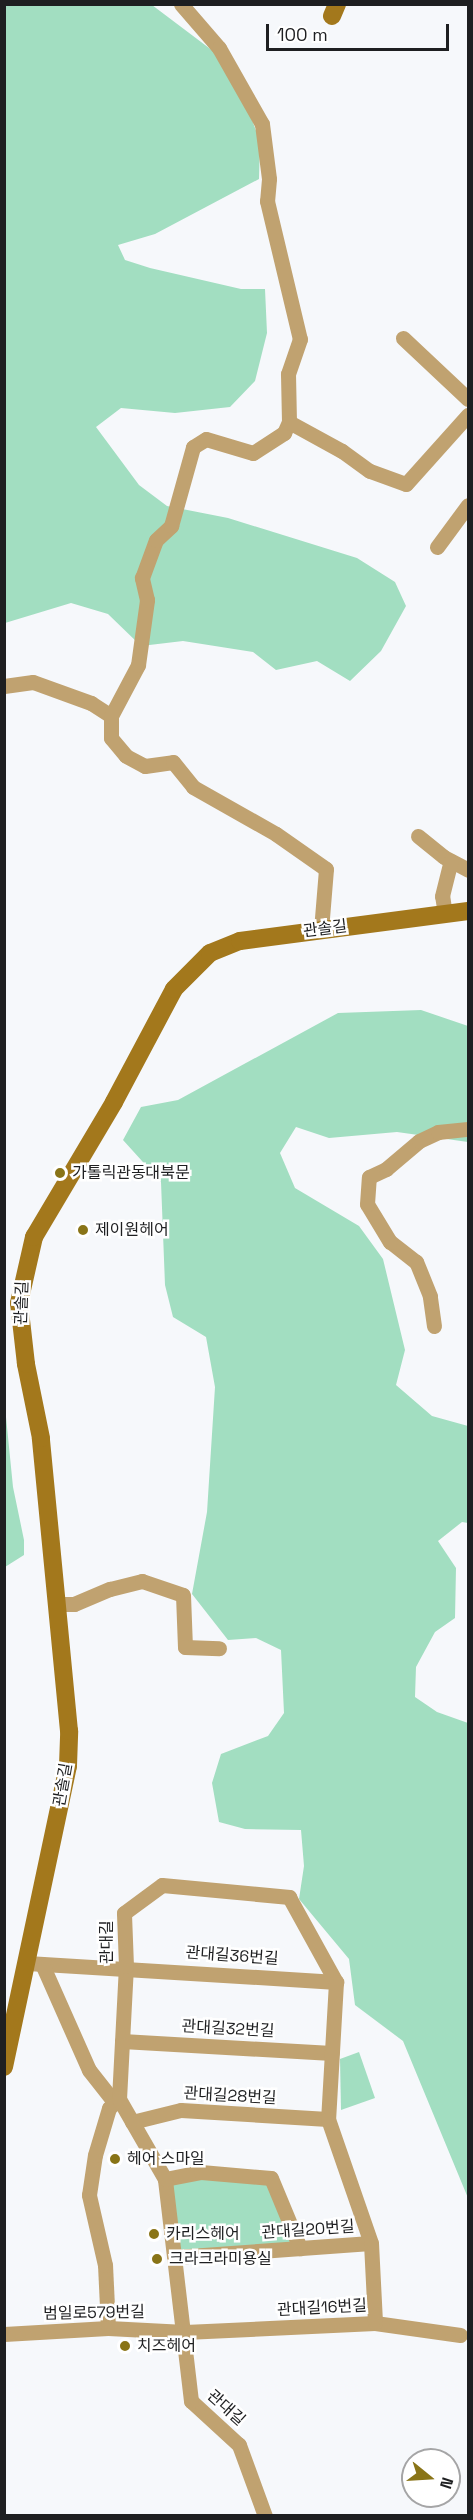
<!DOCTYPE html>
<meta charset="utf-8">
<style>
body{margin:0}
#map{position:relative;width:473px;height:2520px;overflow:hidden;background:#f6f8fb;font-family:"Space Grotesk","Noto Sans KR",sans-serif}
div>[style]{position:absolute}
.green>*{inset:0;background:#a2dec1}
.street>*{height:15px;margin:-7.5px;padding:0 7.5px;transform-origin:7.5px;border-radius:7.5px;background:#c0a270}
.secondary>*{height:18px;margin:-9px;padding:0 9px;transform-origin:9px;border-radius:9px;background:#a3781c}
.dots>*{width:16px;height:16px;translate:-50% -50%;box-sizing:border-box;border:3px solid #fff;border-radius:50%}
span{translate:-50% -50%;white-space:nowrap;text-align:center;line-height:1.15;-webkit-text-stroke:5px #fff;paint-order:stroke}
.street-label{font-size:16px;color:#1e1f21}
.poi-label{font-size:16px;color:#1e1f21}
.left{translate:0 -50%;text-align:left}
.frame{position:absolute;inset:0;border:6px solid #1e1f21;pointer-events:none}
.north{position:absolute;left:401px;top:2448px;width:60px;height:60px;box-sizing:border-box;background:#fff;border:2px solid #a5a5a6;border-radius:50%;rotate:108deg;font-size:16px;font-weight:700;line-height:24px;text-align:center;color:#1e1f21}
.north::after{content:'';display:block;margin:auto;width:21px;height:27px;background:#897417;clip-path:polygon(50% 0,100% 100%,50% 72%,0 100%)}
.scale{position:absolute;left:266px;top:24px;width:183px;height:27px;box-sizing:border-box;border:3px solid #1e1f21;border-top:0;padding-left:8px;font-size:18px;line-height:21px;white-space:nowrap;color:#1e1f21;-webkit-text-stroke:4px #fff;paint-order:stroke}
</style>
<div id="map">
<div class="green">
<div style="clip-path:polygon(5px 5px,152px 5px,213px 51px,240px 89px,260px 141px,259px 179px,155px 234px,118px 245px,125px 260px,150px 268px,241px 289px,265px 289px,267px 333px,255px 381px,230px 407px,175px 413px,121px 408px,96px 427px,139px 485px,167px 506px,228px 518px,357px 558px,395px 582px,406px 606px,381px 651px,350px 681px,317px 661px,276px 670px,253px 652px,183px 641px,141px 646px,108px 614px,71px 603px,5px 623px)"></div>
<div style="clip-path:polygon(421px 1010px,468px 1026px,468px 1142px,397px 1132px,329px 1138px,296px 1127px,280px 1153px,295px 1188px,359px 1226px,383px 1259px,405px 1350px,396px 1385px,432px 1416px,468px 1426px,468px 1523px,462px 1522px,438px 1541px,456px 1568px,455px 1618px,435px 1632px,416px 1667px,415px 1697px,437px 1712px,468px 1723px,468px 2198px,403px 2041px,355px 2005px,349px 1959px,299px 1899px,304px 1866px,301px 1830px,245px 1829px,219px 1822px,212px 1783px,221px 1754px,268px 1736px,284px 1713px,281px 1650px,256px 1638px,228px 1640px,192px 1594px,207px 1512px,215px 1387px,206px 1337px,173px 1317px,165px 1285px,161px 1182px,123px 1140px,141px 1107px,178px 1100px,338px 1013px)"></div>
<div style="clip-path:polygon(5px 1407px,13px 1487px,24px 1540px,24px 1555px,5px 1567px)"></div>
<div style="clip-path:polygon(359px 2052px,375px 2098px,341px 2110px,340px 2059px)"></div>
<div style="clip-path:polygon(271px 2178px,300px 2248px,175px 2257px,165px 2179px)"></div>
</div>
<div class="street">
<div style="left:181px;top:4px;width:58px;rotate:49.2deg"></div>
<div style="left:219px;top:48px;width:87px;rotate:60.5deg"></div>
<div style="left:262px;top:124px;width:55px;rotate:82.7deg"></div>
<div style="left:269px;top:179px;width:22px;rotate:95deg"></div>
<div style="left:267px;top:201px;width:142px;rotate:76.6deg"></div>
<div style="left:300px;top:339px;width:37px;rotate:109deg"></div>
<div style="left:288px;top:374px;width:48px;rotate:88.8deg"></div>
<div style="left:403px;top:338px;width:89px;rotate:43.2deg"></div>
<div style="left:437px;top:547px;width:52px;rotate:-53.6deg"></div>
<div style="left:4px;top:686px;width:29px;rotate:-8deg"></div>
<div style="left:33px;top:682px;width:62px;rotate:19.9deg"></div>
<div style="left:91px;top:703px;width:24px;rotate:33deg"></div>
<div style="left:111px;top:716px;width:22px;rotate:90deg"></div>
<div style="left:111px;top:738px;width:23px;rotate:50deg"></div>
<div style="left:126px;top:756px;width:21px;rotate:28deg"></div>
<div style="left:145px;top:766px;width:28px;rotate:-8deg"></div>
<div style="left:173px;top:762px;width:32px;rotate:51deg"></div>
<div style="left:193px;top:787px;width:95px;rotate:29.5deg"></div>
<div style="left:276px;top:834px;width:61px;rotate:35deg"></div>
<div style="left:326px;top:869px;width:61px;rotate:94.7deg"></div>
<div style="left:111px;top:716px;width:58px;rotate:-62.1deg"></div>
<div style="left:138px;top:665px;width:66px;rotate:-82.1deg"></div>
<div style="left:147px;top:600px;width:23px;rotate:-103deg"></div>
<div style="left:142px;top:578px;width:40px;rotate:-69.8deg"></div>
<div style="left:156px;top:540px;width:21px;rotate:-43deg"></div>
<div style="left:171px;top:526px;width:82px;rotate:-74.4deg"></div>
<div style="left:193px;top:447px;width:15px;rotate:-32deg"></div>
<div style="left:206px;top:439px;width:49px;rotate:16.6deg"></div>
<div style="left:253px;top:453px;width:37px;rotate:-33deg"></div>
<div style="left:284px;top:433px;width:12px;rotate:-66deg"></div>
<div style="left:289px;top:422px;width:60px;rotate:28.7deg"></div>
<div style="left:342px;top:451px;width:34px;rotate:36deg"></div>
<div style="left:370px;top:471px;width:38px;rotate:20deg"></div>
<div style="left:406px;top:484px;width:93px;rotate:-48.1deg"></div>
<div style="left:418px;top:836px;width:33px;rotate:39deg"></div>
<div style="left:444px;top:857px;width:27px;rotate:28deg"></div>
<div style="left:445px;top:914px;width:18px;rotate:-99deg"></div>
<div style="left:442px;top:896px;width:36px;rotate:-76deg"></div>
<div style="left:434px;top:1326px;width:30px;rotate:-98deg"></div>
<div style="left:430px;top:1296px;width:37px;rotate:-112deg"></div>
<div style="left:416px;top:1262px;width:33px;rotate:-142deg"></div>
<div style="left:390px;top:1242px;width:44px;rotate:-121.2deg"></div>
<div style="left:367px;top:1204px;width:27px;rotate:-86deg"></div>
<div style="left:369px;top:1177px;width:19px;rotate:-25deg"></div>
<div style="left:386px;top:1169px;width:43px;rotate:-40.3deg"></div>
<div style="left:419px;top:1141px;width:21px;rotate:-25deg"></div>
<div style="left:438px;top:1132px;width:30px;rotate:-6deg"></div>
<div style="left:56px;top:1604px;width:18px"></div>
<div style="left:74px;top:1604px;width:39px;rotate:-23deg"></div>
<div style="left:110px;top:1589px;width:33px;rotate:-14deg"></div>
<div style="left:142px;top:1581px;width:43px;rotate:18.9deg"></div>
<div style="left:183px;top:1595px;width:52px;rotate:87.8deg"></div>
<div style="left:185px;top:1647px;width:34px;rotate:2deg"></div>
<div style="left:27px;top:1963px;width:310px;rotate:3.5deg"></div>
<div style="left:42px;top:1964px;width:116px;rotate:66.1deg"></div>
<div style="left:89px;top:2070px;width:42px;rotate:51.8deg"></div>
<div style="left:122px;top:2041px;width:210px;rotate:3.3deg"></div>
<div style="left:132px;top:2122px;width:50px;rotate:-13.8deg"></div>
<div style="left:181px;top:2110px;width:147px;rotate:3.5deg"></div>
<div style="left:165px;top:2179px;width:37px;rotate:-11deg"></div>
<div style="left:201px;top:2172px;width:70px;rotate:4.9deg"></div>
<div style="left:271px;top:2178px;width:76px;rotate:67.5deg"></div>
<div style="left:175px;top:2257px;width:196px;rotate:-4.1deg"></div>
<div style="left:108px;top:2328px;width:63px;rotate:-92.7deg"></div>
<div style="left:105px;top:2265px;width:72px;rotate:-102.9deg"></div>
<div style="left:89px;top:2195px;width:40px;rotate:-81.5deg"></div>
<div style="left:95px;top:2155px;width:49px;rotate:-73.4deg"></div>
<div style="left:109px;top:2108px;width:13px;rotate:-42deg"></div>
<div style="left:4px;top:2334px;width:104px;rotate:-3.3deg"></div>
<div style="left:108px;top:2328px;width:77px;rotate:3deg"></div>
<div style="left:185px;top:2332px;width:190px;rotate:-2.7deg"></div>
<div style="left:375px;top:2323px;width:86px;rotate:8deg"></div>
<div style="left:265px;top:2516px;width:76px;rotate:-110.1deg"></div>
<div style="left:239px;top:2445px;width:65px;rotate:-137.5deg"></div>
<div style="left:191px;top:2401px;width:224px;rotate:-96.7deg"></div>
<div style="left:165px;top:2179px;width:92px;rotate:-119.9deg"></div>
<div style="left:119px;top:2099px;width:133px;rotate:-87deg"></div>
<div style="left:126px;top:1966px;width:53px;rotate:-92.2deg"></div>
<div style="left:124px;top:1913px;width:47px;rotate:-36.4deg"></div>
<div style="left:162px;top:1885px;width:128px;rotate:5.4deg"></div>
<div style="left:289px;top:1897px;width:97px;rotate:61.1deg"></div>
<div style="left:336px;top:1982px;width:137px;rotate:93.3deg"></div>
<div style="left:328px;top:2119px;width:131px;rotate:70.9deg"></div>
<div style="left:371px;top:2243px;width:80px;rotate:87.1deg"></div>
</div>
<div class="secondary">
<div style="left:332px;top:16px;width:13px;rotate:-67deg"></div>
<div style="left:4px;top:2067px;width:308px;rotate:-78deg"></div>
<div style="left:68px;top:1766px;width:35px;rotate:-88deg"></div>
<div style="left:69px;top:1731px;width:294px;rotate:-95.5deg"></div>
<div style="left:41px;top:1438px;width:76px;rotate:-101.5deg"></div>
<div style="left:26px;top:1364px;width:61px;rotate:-96.5deg"></div>
<div style="left:19px;top:1303px;width:68px;rotate:-77.2deg"></div>
<div style="left:34px;top:1237px;width:157px;rotate:-59.3deg"></div>
<div style="left:114px;top:1102px;width:128px;rotate:-62deg"></div>
<div style="left:174px;top:989px;width:51px;rotate:-45deg"></div>
<div style="left:210px;top:953px;width:32px;rotate:-22deg"></div>
<div style="left:240px;top:941px;width:230px;rotate:-7.5deg"></div>
</div>
<div class="dots">
<div style="left:60px;top:1173px;background:#897417"></div>
<div style="left:83px;top:1230px;background:#897417"></div>
<div style="left:115px;top:2159px;background:#897417"></div>
<div style="left:154px;top:2234px;background:#897417"></div>
<div style="left:157px;top:2259px;background:#897417"></div>
<div style="left:125px;top:2346px;background:#897417"></div>
</div>
<div class="street-label">
<span style="left:325px;top:929px;rotate:-7deg">관솔길</span>
<span style="left:22px;top:1303px;rotate:-88deg">관솔길</span>
<span style="left:63px;top:1785px;rotate:-80deg">관솔길</span>
<span style="left:107px;top:1942px;rotate:-90deg">관대길</span>
<span style="left:232px;top:1956px;rotate:4deg">관대길36번길</span>
<span style="left:228px;top:2029px;rotate:3deg">관대길32번길</span>
<span style="left:230px;top:2096px;rotate:3deg">관대길28번길</span>
<span style="left:308px;top:2230px;rotate:-4deg">관대길20번길</span>
<span style="left:322px;top:2308px;rotate:-3deg">관대길16번길</span>
<span style="left:94px;top:2313px;rotate:-1deg">범일로579번길</span>
<span style="left:226px;top:2408px;rotate:42deg">관대길</span>
</div>
<div class="poi-label">
<span class="left" style="left:72px;top:1173px">가톨릭관동대북문</span>
<span class="left" style="left:95px;top:1230px">제이원헤어</span>
<span class="left" style="left:127px;top:2159px">헤어 스마일</span>
<span class="left" style="left:166px;top:2234px">카리스헤어</span>
<span class="left" style="left:169px;top:2259px">크라크라미용실</span>
<span class="left" style="left:137px;top:2346px">치즈헤어</span>
</div>
<div class="frame"></div>
<div class="north">N</div>
<div class="scale">100 m</div>
</div>
